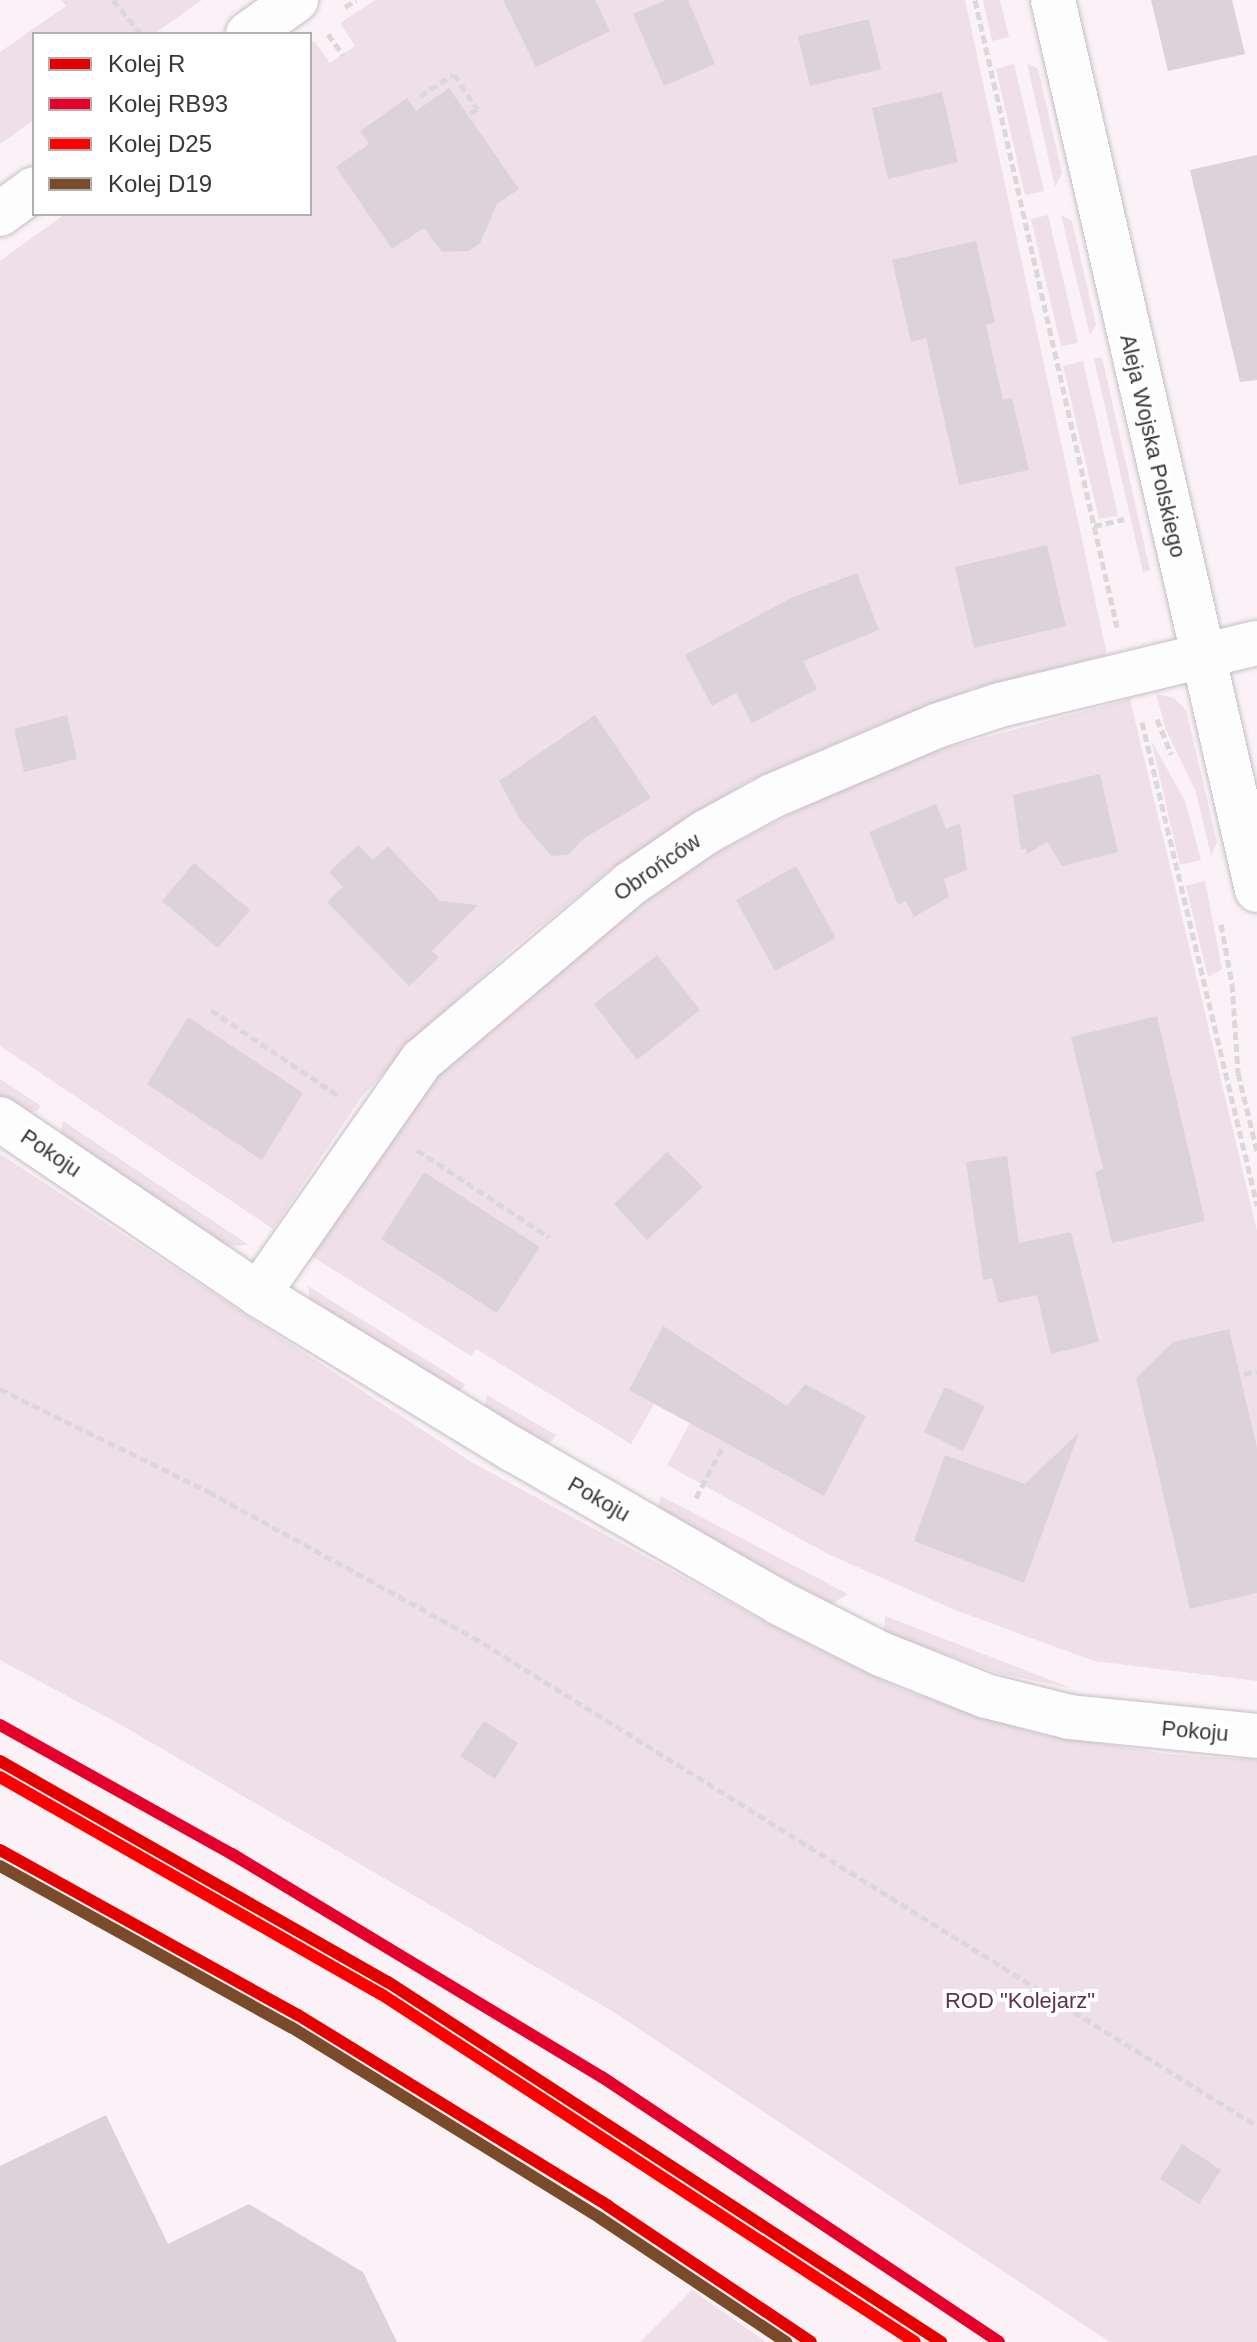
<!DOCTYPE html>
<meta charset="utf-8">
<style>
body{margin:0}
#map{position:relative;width:1257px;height:2342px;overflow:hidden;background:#faf2f6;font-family:Helvetica,sans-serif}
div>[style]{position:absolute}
.green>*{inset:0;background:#efdfe8}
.building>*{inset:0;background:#dcd3d8}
.path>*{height:5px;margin-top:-2.5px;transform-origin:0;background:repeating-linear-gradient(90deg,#dbd8da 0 8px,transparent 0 12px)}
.roads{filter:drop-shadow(0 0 2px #c5bec2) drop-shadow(0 0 2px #c5bec2)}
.minor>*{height:44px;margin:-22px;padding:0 22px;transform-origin:22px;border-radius:22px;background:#fefdfe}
.tertiary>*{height:44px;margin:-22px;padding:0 22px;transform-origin:22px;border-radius:22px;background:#fefdfe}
.rail-1>*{height:12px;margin:-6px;padding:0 6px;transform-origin:6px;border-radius:6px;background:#e50000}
.rail-2>*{height:12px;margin:-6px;padding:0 6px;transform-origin:6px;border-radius:6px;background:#e4002b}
.rail-3>*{height:12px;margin:-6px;padding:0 6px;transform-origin:6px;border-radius:6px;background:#f00}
.rail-4>*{height:12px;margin:-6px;padding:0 6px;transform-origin:6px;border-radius:6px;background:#7a4b2a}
span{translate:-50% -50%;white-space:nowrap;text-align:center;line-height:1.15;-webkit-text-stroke:8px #fff;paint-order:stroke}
.street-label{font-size:22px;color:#3c373a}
.park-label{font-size:22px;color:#5c324c}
.legend{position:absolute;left:32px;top:32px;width:280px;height:184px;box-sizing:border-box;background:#fff;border:2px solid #b1afb0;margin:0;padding:10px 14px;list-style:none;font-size:24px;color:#3c373a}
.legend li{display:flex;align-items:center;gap:16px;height:40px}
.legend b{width:40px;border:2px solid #b1afb0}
</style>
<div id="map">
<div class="green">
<div style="clip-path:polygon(62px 0,202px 0,154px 34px,34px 34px,34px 120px,0 144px,0 52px,66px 6px)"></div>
<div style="clip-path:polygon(375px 0,965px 0,1107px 655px,977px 687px,864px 731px,745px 783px,611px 869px,509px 952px,410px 1044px,360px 1099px,273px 1229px,0 1046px,0 261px,65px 214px,310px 214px,310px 43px,314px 41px,330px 63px,355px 46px,340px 23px)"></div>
<div style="clip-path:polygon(983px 0,1000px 0,1009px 37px,992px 41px)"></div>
<div style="clip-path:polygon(1027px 63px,1038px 69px,1062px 173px,1055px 187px)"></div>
<div style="clip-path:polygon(1014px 64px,1044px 191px,1025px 195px,996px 69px)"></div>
<div style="clip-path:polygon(1048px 215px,1078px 343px,1061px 346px,1031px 219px)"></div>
<div style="clip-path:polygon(1061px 215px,1072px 221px,1096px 325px,1090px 335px)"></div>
<div style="clip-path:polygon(1102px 357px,1150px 570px,1143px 572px,1094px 359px)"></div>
<div style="clip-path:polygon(1083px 361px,1118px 516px,1099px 519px,1063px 366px)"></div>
<div style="clip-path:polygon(1156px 694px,1174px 698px,1186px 710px,1217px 842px,1211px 856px,1196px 792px,1166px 730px)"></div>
<div style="clip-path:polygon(1130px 699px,1257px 1231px,1257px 1681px,1094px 1661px,955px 1610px,828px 1554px,667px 1465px,690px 1423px,654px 1404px,631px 1444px,476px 1349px,471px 1356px,310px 1255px,439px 1070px,624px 916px,709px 857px,837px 790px,945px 748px)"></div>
<div style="clip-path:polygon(1151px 740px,1185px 801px,1201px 860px,1180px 865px)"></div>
<div style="clip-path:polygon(1205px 881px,1222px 969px,1208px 977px,1186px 886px)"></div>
<div style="clip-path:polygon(0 1079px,41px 1106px,37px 1111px,26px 1113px,0 1097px)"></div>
<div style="clip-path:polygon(63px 1121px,249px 1245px,226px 1246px,59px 1137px)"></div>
<div style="clip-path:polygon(0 1154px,473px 1463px,790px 1635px,901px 1689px,1036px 1733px,1167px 1754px,1257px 1760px,1257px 2342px,1110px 2342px,612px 2011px,123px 1726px,0 1660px)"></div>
<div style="clip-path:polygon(308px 1286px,465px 1384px,463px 1388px,458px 1391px,310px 1301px)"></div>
<div style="clip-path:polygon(487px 1395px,556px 1435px,552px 1441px,544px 1445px,484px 1408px)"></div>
<div style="clip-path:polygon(661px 1496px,848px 1594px,832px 1604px,665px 1514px,658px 1507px)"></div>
<div style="clip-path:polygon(885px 1616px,1071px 1688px,1001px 1674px,892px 1635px,884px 1630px)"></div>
<div style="clip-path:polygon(692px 2290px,766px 2342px,640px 2342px)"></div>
</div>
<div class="building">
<div style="clip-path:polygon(503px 0,595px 0,610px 31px,536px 67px)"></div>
<div style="clip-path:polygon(666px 0,688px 0,715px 64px,664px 86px,633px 14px)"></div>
<div style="clip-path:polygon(1151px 0,1232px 0,1245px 54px,1168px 71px)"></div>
<div style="clip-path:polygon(869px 19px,881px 69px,810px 86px,798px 36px)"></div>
<div style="clip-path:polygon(449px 88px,519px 189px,497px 204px,480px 243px,469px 251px,442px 252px,424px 228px,392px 249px,336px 167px,369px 144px,360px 131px,407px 98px,416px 111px)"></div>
<div style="clip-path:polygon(942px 92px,958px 162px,888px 179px,872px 108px)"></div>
<div style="clip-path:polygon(1257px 155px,1257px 380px,1240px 382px,1190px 170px)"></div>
<div style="clip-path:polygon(976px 241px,995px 322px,986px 325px,1003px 400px,1012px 398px,1029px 470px,959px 485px,926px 338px,911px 342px,892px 260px)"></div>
<div style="clip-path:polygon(1047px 545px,1066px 626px,974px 648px,955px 567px)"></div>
<div style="clip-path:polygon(857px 573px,879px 630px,803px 661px,817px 689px,752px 723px,736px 693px,712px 706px,685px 655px,791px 598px)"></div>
<div style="clip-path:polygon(67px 715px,77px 759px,24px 772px,14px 729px)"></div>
<div style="clip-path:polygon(595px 715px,651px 798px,583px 839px,568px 855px,551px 856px,519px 818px,499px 781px)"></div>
<div style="clip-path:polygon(1100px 774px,1118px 852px,1062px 866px,1047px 842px,1027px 854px,1026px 848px,1021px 850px,1013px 795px)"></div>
<div style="clip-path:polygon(936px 804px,946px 829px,960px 823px,967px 870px,944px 879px,949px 897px,914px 917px,906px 901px,898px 905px,869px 832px)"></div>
<div style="clip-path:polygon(358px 845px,373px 860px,388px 846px,440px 901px,478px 905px,432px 951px,439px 958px,409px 986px,327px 902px,343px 887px,329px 872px)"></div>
<div style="clip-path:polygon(194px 863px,250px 910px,218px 948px,162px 901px)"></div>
<div style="clip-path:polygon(796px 866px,836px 938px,775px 971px,736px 900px)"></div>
<div style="clip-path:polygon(657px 955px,700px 1010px,637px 1060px,594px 1004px)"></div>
<div style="clip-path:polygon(1157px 1016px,1205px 1221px,1112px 1243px,1095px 1172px,1103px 1169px,1071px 1037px)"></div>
<div style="clip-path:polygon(188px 1017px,303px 1093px,262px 1160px,147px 1084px)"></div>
<div style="clip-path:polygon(667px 1152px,703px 1187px,647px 1240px,614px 1204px)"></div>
<div style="clip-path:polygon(1007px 1156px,1019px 1243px,1071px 1232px,1099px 1342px,1051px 1354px,1037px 1295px,998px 1303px,992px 1278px,983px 1280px,966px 1162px)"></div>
<div style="clip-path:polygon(424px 1172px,540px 1247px,497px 1313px,381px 1239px)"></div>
<div style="clip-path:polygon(663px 1326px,787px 1406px,805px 1384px,866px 1416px,824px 1496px,629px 1390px)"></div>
<div style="clip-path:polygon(1229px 1329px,1257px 1448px,1257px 1593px,1190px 1609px,1136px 1378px,1173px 1342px)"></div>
<div style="clip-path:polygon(945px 1387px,985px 1406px,963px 1451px,924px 1432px)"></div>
<div style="clip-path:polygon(1079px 1432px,1024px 1583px,914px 1541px,945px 1455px,1025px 1484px)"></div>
<div style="clip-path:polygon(484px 1721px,518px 1743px,495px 1779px,460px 1756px)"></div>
<div style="clip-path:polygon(106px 2115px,168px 2244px,249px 2204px,363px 2272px,397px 2342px,0 2342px,0 2166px)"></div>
<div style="clip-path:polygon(1182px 2144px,1221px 2170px,1199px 2204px,1160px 2179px)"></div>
</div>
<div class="path">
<div style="left:113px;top:0;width:44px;rotate:50.5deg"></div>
<div style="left:975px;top:0;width:643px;rotate:77.24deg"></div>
<div style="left:345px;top:7px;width:13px;rotate:-32deg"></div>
<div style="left:328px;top:34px;width:26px;rotate:54deg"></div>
<div style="left:420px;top:96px;width:40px;rotate:-32.9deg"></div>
<div style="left:454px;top:74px;width:42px;rotate:56.7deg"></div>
<div style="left:477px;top:109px;width:11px;rotate:146deg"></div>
<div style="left:1094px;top:526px;width:31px;rotate:-13deg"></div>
<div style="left:1157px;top:719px;width:38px;rotate:68deg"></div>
<div style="left:1142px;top:722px;width:497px;rotate:76.6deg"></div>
<div style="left:1221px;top:924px;width:61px;rotate:79.6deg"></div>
<div style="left:1232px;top:984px;width:89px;rotate:86.1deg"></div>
<div style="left:1238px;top:1073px;width:80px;rotate:76.3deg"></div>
<div style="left:211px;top:1010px;width:154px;rotate:33.9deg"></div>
<div style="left:417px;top:1150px;width:158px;rotate:33.4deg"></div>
<div style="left:1244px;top:1374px;width:13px;rotate:-13deg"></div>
<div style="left:0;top:1389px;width:233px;rotate:26.2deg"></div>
<div style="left:209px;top:1492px;width:301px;rotate:28.8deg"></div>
<div style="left:473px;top:1637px;width:924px;rotate:31.95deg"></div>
<div style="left:696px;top:1498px;width:59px;rotate:-62.6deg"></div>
</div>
<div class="roads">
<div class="minor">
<div style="left:248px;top:34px;width:59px;rotate:-35.3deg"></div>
<div style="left:0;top:214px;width:42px;rotate:-36.3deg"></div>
<div style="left:0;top:1119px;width:312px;rotate:34.1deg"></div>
<div style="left:258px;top:1294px;width:300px;rotate:31.4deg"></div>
<div style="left:514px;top:1450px;width:305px;rotate:29.9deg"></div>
<div style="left:778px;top:1602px;width:115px;rotate:26.8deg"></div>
<div style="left:881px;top:1654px;width:113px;rotate:21.8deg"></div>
<div style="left:986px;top:1696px;width:87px;rotate:14deg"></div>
<div style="left:1070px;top:1717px;width:188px;rotate:5.8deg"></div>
<div style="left:258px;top:1294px;width:286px;rotate:-55deg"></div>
<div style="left:422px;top:1060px;width:272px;rotate:-40.2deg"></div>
<div style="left:630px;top:884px;width:92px;rotate:-34.4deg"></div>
<div style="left:706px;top:832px;width:75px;rotate:-28.6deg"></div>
<div style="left:772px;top:796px;width:178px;rotate:-23.1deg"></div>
<div style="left:936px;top:726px;width:67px;rotate:-18.2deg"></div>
<div style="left:1000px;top:705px;width:264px;rotate:-13.6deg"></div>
</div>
<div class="tertiary">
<div style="left:1053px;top:0;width:913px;rotate:77.09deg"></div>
</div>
</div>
<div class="rail-1">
<div style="left:0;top:1761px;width:447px;rotate:29.7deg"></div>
<div style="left:388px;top:1982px;width:660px;rotate:33.06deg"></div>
<div style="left:0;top:1850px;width:341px;rotate:29deg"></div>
<div style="left:298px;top:2015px;width:364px;rotate:31.6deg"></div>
<div style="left:608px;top:2206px;width:244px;rotate:33.8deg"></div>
</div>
<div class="rail-2">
<div style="left:0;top:1725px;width:265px;rotate:29.1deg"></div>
<div style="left:232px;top:1854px;width:432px;rotate:31.1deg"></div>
<div style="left:602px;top:2077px;width:477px;rotate:33.7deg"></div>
</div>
<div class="rail-3">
<div style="left:0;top:1777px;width:438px;rotate:29.7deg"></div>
<div style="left:381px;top:1994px;width:637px;rotate:33.09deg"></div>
</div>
<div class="rail-4">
<div style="left:0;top:1866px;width:333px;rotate:29deg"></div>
<div style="left:291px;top:2027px;width:363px;rotate:31.7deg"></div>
<div style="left:600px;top:2218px;width:224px;rotate:33.7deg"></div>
</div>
<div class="street-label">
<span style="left:1153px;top:446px;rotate:77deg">Aleja Wojska Polskiego</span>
<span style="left:657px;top:867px;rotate:-35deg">Obrońców</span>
<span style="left:51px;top:1153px;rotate:34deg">Pokoju</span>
<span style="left:599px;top:1499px;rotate:30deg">Pokoju</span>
<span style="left:1195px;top:1731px;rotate:5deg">Pokoju</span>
</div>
<div class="park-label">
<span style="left:1020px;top:2001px">ROD "Kolejarz"</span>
</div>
<ul class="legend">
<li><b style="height:10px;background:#e50000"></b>Kolej R</li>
<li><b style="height:10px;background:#e4002b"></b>Kolej RB93</li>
<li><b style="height:10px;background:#f00"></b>Kolej D25</li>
<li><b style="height:10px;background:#7a4b2a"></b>Kolej D19</li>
</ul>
</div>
